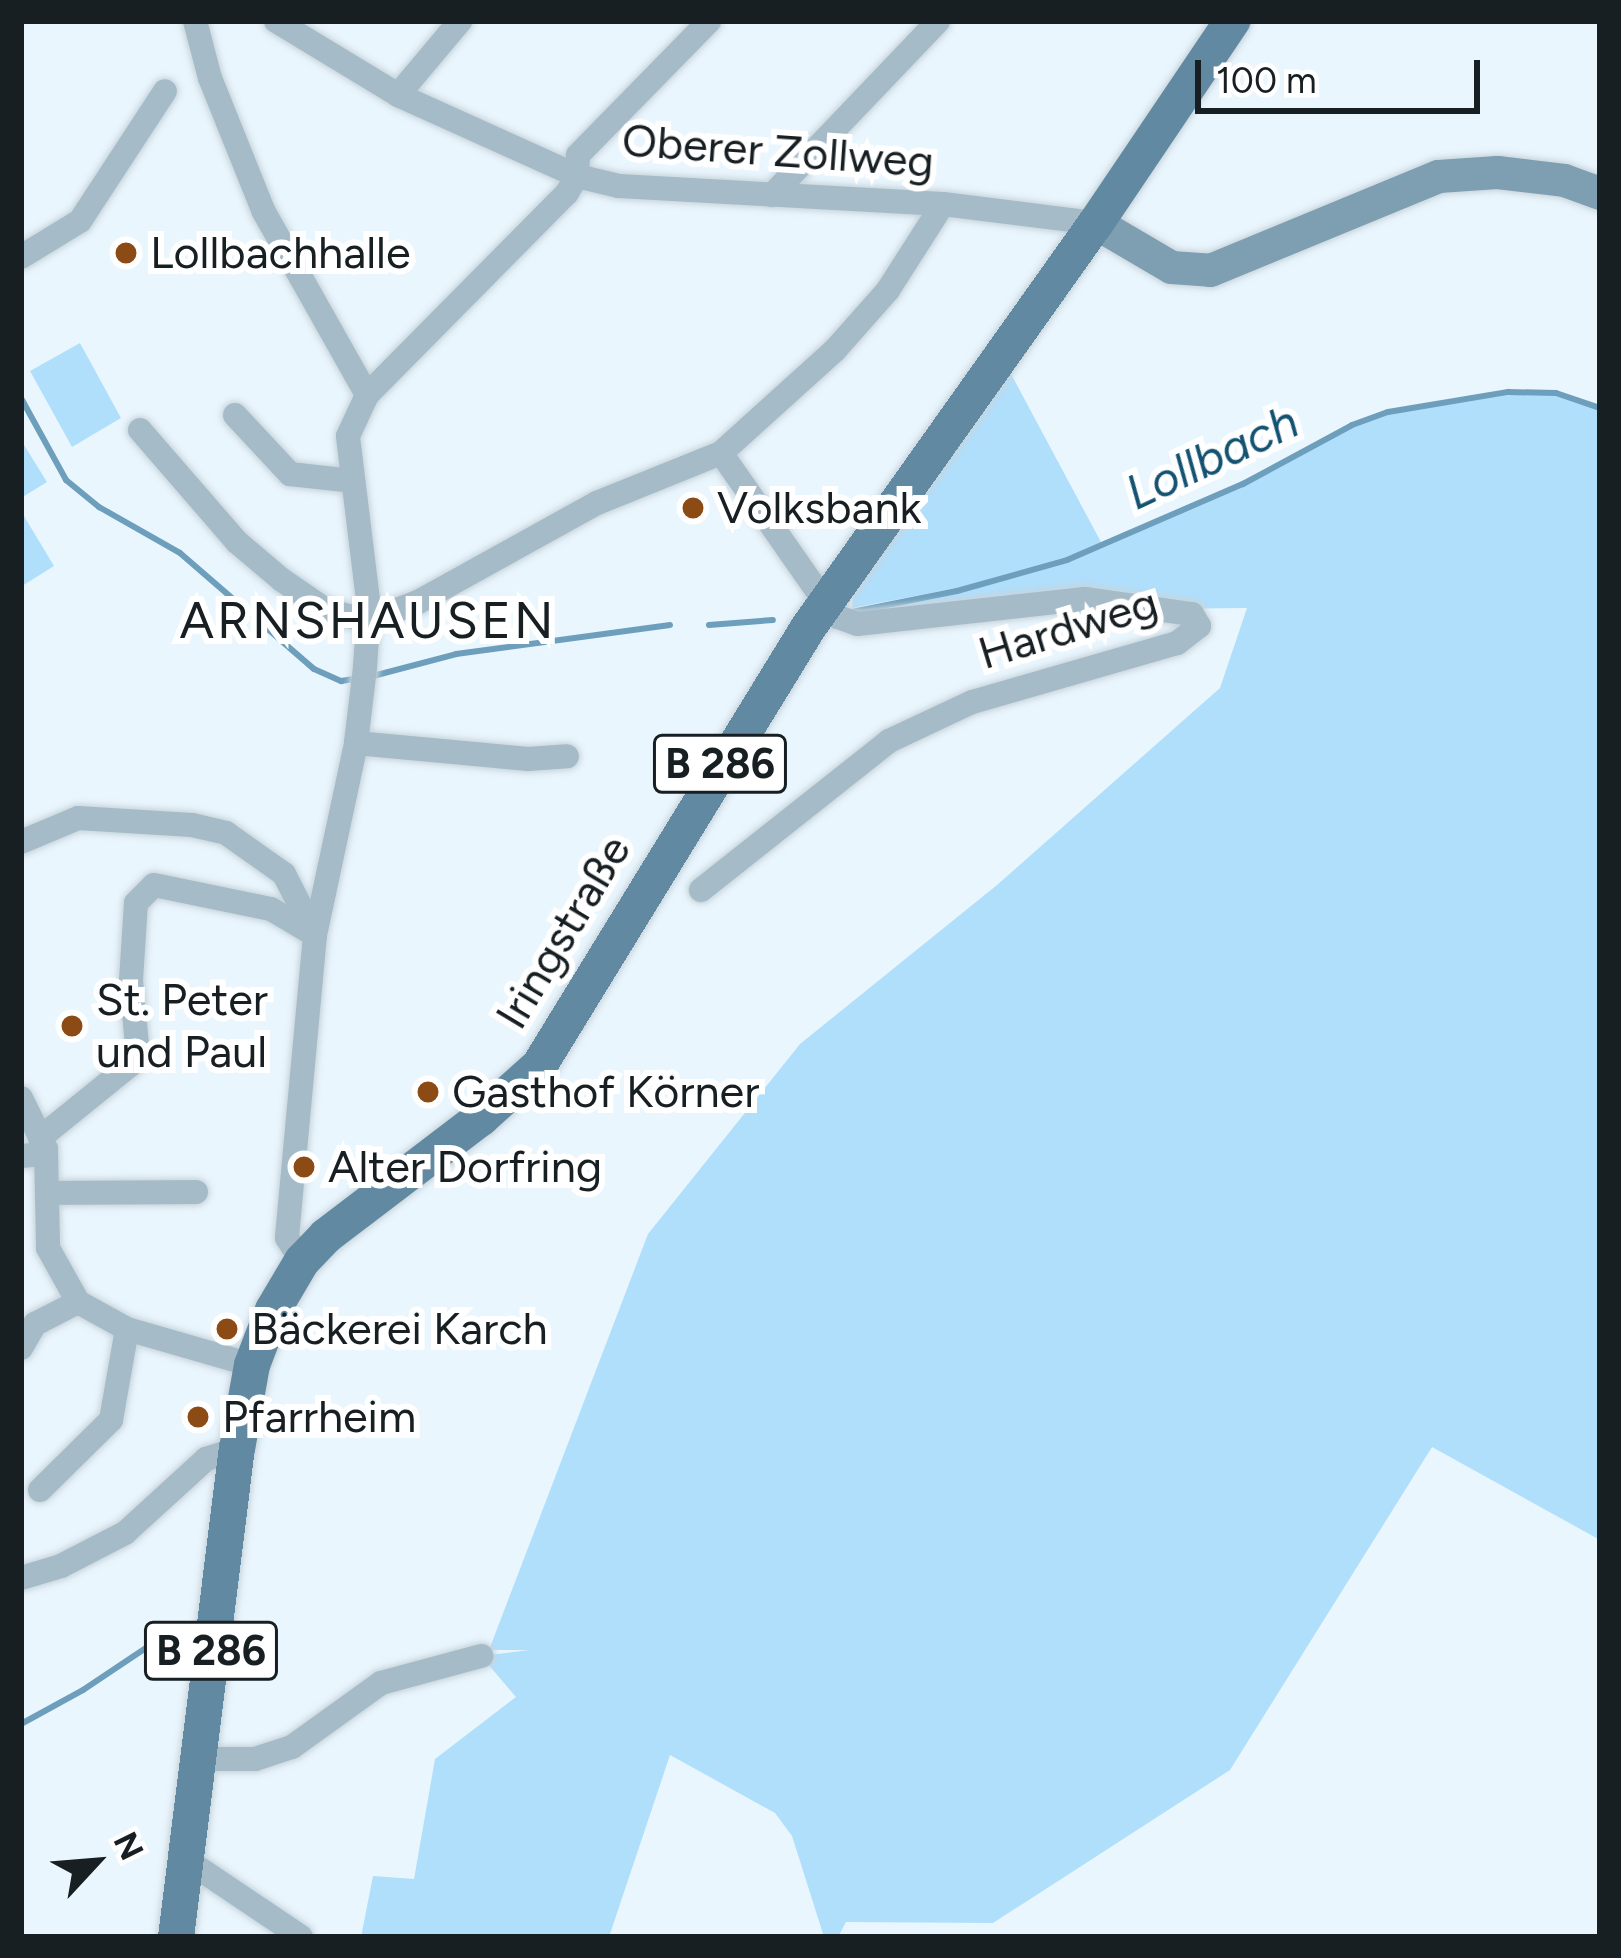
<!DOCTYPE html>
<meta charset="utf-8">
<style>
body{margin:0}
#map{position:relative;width:1621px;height:1958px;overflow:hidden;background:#eaf6fe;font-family:Figtree,sans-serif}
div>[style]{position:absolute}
.green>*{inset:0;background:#b0dffc}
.stream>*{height:6px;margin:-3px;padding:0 3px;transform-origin:3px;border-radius:3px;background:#6d9fbd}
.roads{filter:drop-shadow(0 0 3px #c8d4db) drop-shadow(0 0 3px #c8d4db)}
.street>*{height:24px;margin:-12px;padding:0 12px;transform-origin:12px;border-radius:12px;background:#a5bbc8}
.secondary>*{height:33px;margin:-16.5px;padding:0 16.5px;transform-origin:16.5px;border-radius:16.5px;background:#7e9eb2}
.primary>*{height:36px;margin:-18px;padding:0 18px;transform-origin:18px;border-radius:18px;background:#618aa2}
.dots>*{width:33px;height:33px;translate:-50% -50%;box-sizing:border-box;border:6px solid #fff;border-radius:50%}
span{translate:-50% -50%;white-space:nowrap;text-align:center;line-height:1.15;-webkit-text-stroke:12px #fff;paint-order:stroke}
.shield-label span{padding:3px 9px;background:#fff;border:3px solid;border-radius:9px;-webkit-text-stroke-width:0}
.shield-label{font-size:42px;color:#171f23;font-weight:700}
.street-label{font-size:45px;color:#171f23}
.poi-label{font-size:45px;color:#171f23}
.left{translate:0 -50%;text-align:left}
.water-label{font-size:48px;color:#145271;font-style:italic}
.quarter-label{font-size:51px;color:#171f23;letter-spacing:3px}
.frame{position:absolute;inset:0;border:24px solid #171f23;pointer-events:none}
.north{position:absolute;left:36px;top:1802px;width:120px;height:120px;-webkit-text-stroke:9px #fff;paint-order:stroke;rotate:64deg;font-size:33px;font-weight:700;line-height:48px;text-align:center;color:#171f23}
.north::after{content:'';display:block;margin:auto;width:42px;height:54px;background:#171f23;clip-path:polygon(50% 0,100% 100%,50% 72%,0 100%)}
.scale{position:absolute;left:1195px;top:60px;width:285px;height:54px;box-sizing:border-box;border:6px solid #171f23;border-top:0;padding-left:15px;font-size:36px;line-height:42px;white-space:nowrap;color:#171f23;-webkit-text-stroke:9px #fff;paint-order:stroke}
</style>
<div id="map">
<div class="green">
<div style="clip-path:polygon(80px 343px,121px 418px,72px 447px,30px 371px)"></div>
<div style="clip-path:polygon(1010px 372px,1102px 544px,1243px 484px,1352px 425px,1388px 412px,1508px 392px,1556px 393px,1600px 408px,1600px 1540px,1432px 1447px,1230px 1770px,993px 1923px,846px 1922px,838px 1937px,824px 1937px,792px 1836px,775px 1813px,670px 1755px,609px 1937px,361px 1937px,373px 1876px,414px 1879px,435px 1759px,516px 1697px,481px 1656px,529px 1650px,489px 1650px,648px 1234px,800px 1044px,997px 885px,1220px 688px,1247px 608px,852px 612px,957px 591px,1081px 553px,957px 588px,852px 608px,853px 595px)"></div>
<div style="clip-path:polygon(21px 440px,47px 482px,21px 498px)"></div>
<div style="clip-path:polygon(24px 516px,54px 566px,22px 586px,21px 517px)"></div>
</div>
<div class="stream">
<div style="left:21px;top:398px;width:94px;rotate:61.2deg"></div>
<div style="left:66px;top:480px;width:43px;rotate:39.3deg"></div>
<div style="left:99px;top:507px;width:93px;rotate:29.6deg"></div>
<div style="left:180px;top:553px;width:177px;rotate:40.9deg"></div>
<div style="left:314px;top:669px;width:30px;rotate:24deg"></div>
<div style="left:341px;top:681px;width:13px;rotate:-9deg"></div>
<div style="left:852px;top:612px;width:107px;rotate:-11.3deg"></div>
<div style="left:957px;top:591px;width:114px;rotate:-15.7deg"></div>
<div style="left:1067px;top:560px;width:192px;rotate:-23.4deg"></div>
<div style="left:1243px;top:484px;width:124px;rotate:-28.4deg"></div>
<div style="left:1352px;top:425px;width:38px;rotate:-20deg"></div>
<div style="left:1388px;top:412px;width:122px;rotate:-9.5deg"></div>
<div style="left:1508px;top:392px;width:48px;rotate:1.2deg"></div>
<div style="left:1556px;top:393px;width:46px;rotate:18.8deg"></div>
<div style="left:709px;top:625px;width:64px;rotate:-4.5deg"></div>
<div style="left:373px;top:676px;width:86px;rotate:-14.8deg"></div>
<div style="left:456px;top:654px;width:216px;rotate:-7.7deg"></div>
<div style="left:21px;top:1724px;width:71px;rotate:-28.7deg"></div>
<div style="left:83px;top:1690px;width:113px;rotate:-33.8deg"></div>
</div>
<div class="roads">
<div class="street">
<div style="left:195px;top:21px;width:59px;rotate:75.3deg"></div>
<div style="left:210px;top:78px;width:144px;rotate:68.1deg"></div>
<div style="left:264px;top:212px;width:210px;rotate:60.6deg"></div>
<div style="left:276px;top:21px;width:143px;rotate:31.2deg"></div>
<div style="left:398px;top:95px;width:196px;rotate:24.3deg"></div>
<div style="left:577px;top:176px;width:43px;rotate:13.4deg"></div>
<div style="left:619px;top:186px;width:324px;rotate:3.2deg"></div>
<div style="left:943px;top:204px;width:154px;rotate:7.1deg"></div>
<div style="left:398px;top:95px;width:97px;rotate:-50deg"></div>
<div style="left:772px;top:195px;width:240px;rotate:-46.3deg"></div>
<div style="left:21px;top:257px;width:69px;rotate:-31.4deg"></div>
<div style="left:80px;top:221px;width:155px;rotate:-56.8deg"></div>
<div style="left:235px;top:415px;width:81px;rotate:47deg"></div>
<div style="left:290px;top:474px;width:62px;rotate:6.4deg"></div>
<div style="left:140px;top:430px;width:148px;rotate:49.1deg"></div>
<div style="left:237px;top:542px;width:59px;rotate:40.2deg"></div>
<div style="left:282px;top:580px;width:53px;rotate:34.3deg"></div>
<div style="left:326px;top:610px;width:43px;rotate:14.7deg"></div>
<div style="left:368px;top:621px;width:56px;rotate:-21deg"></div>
<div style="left:420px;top:601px;width:202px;rotate:-29deg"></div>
<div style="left:597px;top:503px;width:134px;rotate:-22deg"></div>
<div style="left:721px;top:453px;width:182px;rotate:55.1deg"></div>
<div style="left:825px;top:602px;width:20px;rotate:49deg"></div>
<div style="left:838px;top:617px;width:20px;rotate:20deg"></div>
<div style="left:857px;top:624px;width:229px;rotate:-6.3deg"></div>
<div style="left:1085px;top:599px;width:108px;rotate:8deg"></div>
<div style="left:1192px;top:614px;width:14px;rotate:60deg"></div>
<div style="left:1199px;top:626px;width:28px;rotate:142deg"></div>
<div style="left:1177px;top:643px;width:213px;rotate:163.9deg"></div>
<div style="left:972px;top:702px;width:92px;rotate:154.8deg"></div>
<div style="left:889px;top:741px;width:240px;rotate:141.6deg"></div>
<div style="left:721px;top:453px;width:154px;rotate:-42.1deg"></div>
<div style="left:835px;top:350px;width:80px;rotate:-48.5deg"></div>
<div style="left:888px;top:290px;width:102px;rotate:-57.4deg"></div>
<div style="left:356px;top:743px;width:173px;rotate:5.3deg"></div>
<div style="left:528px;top:759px;width:39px;rotate:-4deg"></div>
<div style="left:21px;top:842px;width:62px;rotate:-22.8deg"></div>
<div style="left:78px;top:818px;width:114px;rotate:3.5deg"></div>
<div style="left:192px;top:825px;width:35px;rotate:13deg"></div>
<div style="left:226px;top:833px;width:71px;rotate:35.3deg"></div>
<div style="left:284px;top:874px;width:68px;rotate:63.1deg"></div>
<div style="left:315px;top:935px;width:304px;rotate:95.3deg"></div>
<div style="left:287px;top:1238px;width:27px;rotate:57deg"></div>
<div style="left:21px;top:1098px;width:57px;rotate:63.9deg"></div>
<div style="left:46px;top:1149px;width:99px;rotate:88.8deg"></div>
<div style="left:48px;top:1248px;width:62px;rotate:60.9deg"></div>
<div style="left:78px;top:1302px;width:56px;rotate:28.9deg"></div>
<div style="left:127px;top:1329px;width:130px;rotate:16.1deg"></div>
<div style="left:40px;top:1138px;width:116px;rotate:-39deg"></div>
<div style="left:130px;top:1065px;width:21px;rotate:-71deg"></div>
<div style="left:137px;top:1045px;width:65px;rotate:-95.3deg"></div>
<div style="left:131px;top:980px;width:77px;rotate:-86.3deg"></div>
<div style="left:136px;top:903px;width:25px;rotate:-45deg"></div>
<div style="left:154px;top:885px;width:119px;rotate:11.6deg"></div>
<div style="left:271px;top:909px;width:51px;rotate:30.6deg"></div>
<div style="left:315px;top:935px;width:196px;rotate:-77.9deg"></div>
<div style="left:356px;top:743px;width:77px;rotate:-83.2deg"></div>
<div style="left:365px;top:667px;width:59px;rotate:-86.1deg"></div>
<div style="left:369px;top:608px;width:173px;rotate:-97deg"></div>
<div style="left:348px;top:436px;width:45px;rotate:-65.1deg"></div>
<div style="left:367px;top:395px;width:284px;rotate:-45.3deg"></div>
<div style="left:567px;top:193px;width:20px;rotate:-60deg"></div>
<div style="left:577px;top:176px;width:21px;rotate:-87deg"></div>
<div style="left:578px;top:155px;width:187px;rotate:-45.6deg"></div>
<div style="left:21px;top:1156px;width:25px;rotate:-5deg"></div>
<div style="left:47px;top:1193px;width:149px;rotate:-0.4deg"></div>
<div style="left:21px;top:1348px;width:28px;rotate:-60deg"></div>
<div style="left:35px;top:1324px;width:48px;rotate:-27.1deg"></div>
<div style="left:40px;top:1490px;width:100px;rotate:-44.6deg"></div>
<div style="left:111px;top:1420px;width:92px;rotate:-80deg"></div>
<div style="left:21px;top:1578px;width:42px;rotate:-16.7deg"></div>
<div style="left:61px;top:1566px;width:72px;rotate:-27.3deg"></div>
<div style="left:125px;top:1533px;width:110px;rotate:-42.4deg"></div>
<div style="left:206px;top:1459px;width:33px;rotate:-18deg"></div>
<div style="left:199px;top:1759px;width:56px"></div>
<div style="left:255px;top:1759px;width:39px;rotate:-18deg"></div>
<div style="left:292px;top:1747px;width:110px;rotate:-35.7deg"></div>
<div style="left:381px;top:1683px;width:104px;rotate:-15.1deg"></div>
<div style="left:188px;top:1861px;width:136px;rotate:33.9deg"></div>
</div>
<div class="secondary">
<div style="left:1096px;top:223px;width:87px;rotate:30.4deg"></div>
<div style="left:1171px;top:267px;width:39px;rotate:4deg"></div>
<div style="left:1210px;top:270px;width:247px;rotate:-22.4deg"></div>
<div style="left:1438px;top:176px;width:59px;rotate:-3.9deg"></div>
<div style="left:1497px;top:172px;width:67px;rotate:6.8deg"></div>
<div style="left:1564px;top:180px;width:38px;rotate:20deg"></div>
</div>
<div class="primary">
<div style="left:176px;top:1937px;width:492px;rotate:-82.9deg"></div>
<div style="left:237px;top:1449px;width:85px;rotate:-79.9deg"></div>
<div style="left:252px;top:1365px;width:59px;rotate:-69.1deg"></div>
<div style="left:273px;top:1310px;width:57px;rotate:-59.4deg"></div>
<div style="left:302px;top:1261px;width:35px;rotate:-46deg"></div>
<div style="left:326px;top:1236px;width:195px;rotate:-37.3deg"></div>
<div style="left:481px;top:1118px;width:78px;rotate:-41.9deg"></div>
<div style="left:539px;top:1066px;width:514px;rotate:-58.44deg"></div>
<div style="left:808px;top:628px;width:497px;rotate:-54.6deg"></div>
<div style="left:1096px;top:223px;width:244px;rotate:-56deg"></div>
</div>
</div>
<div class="dots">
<div style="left:126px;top:253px;background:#8c4b15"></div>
<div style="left:693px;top:508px;background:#8c4b15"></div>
<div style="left:72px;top:1026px;background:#8c4b15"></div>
<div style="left:428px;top:1092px;background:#8c4b15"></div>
<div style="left:304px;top:1167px;background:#8c4b15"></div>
<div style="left:227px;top:1329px;background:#8c4b15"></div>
<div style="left:198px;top:1417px;background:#8c4b15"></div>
</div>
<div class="shield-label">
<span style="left:720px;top:764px">B 286</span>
<span style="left:211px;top:1651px">B 286</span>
</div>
<div class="street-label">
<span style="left:778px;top:151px;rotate:4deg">Oberer Zollweg</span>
<span style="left:1068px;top:628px;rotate:-17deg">Hardweg</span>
<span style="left:563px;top:932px;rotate:-59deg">Iringstraße</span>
</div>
<div class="poi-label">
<span class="left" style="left:150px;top:253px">Lollbachhalle</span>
<span class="left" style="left:717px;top:508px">Volksbank</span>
<span class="left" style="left:96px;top:1026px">St. Peter<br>und Paul</span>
<span class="left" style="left:452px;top:1092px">Gasthof Körner</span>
<span class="left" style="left:328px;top:1167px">Alter Dorfring</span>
<span class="left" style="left:251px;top:1329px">Bäckerei Karch</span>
<span class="left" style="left:222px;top:1417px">Pfarrheim</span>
</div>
<div class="water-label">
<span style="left:1212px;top:457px;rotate:-25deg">Lollbach</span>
</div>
<div class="quarter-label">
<span style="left:368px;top:621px">ARNSHAUSEN</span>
</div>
<div class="frame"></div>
<div class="north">N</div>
<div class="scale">100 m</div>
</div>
